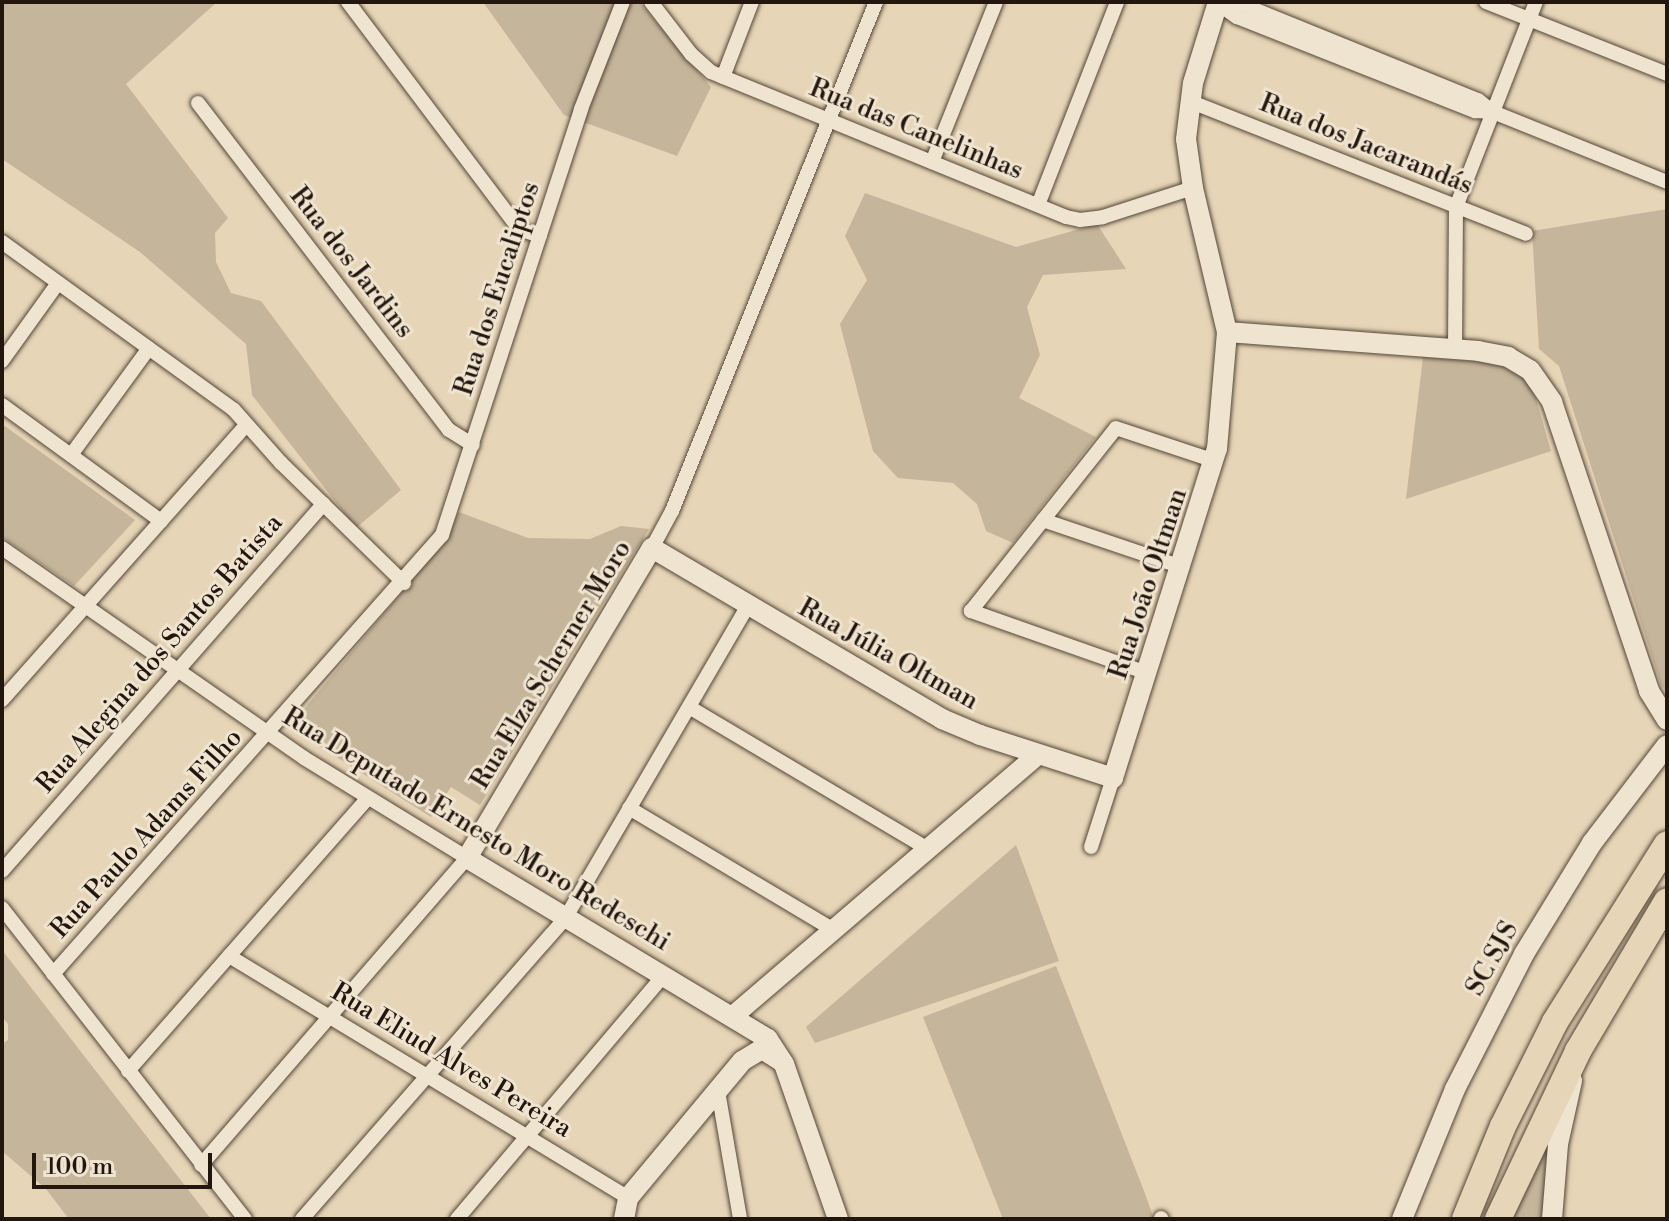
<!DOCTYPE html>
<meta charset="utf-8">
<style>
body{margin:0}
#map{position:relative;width:1669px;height:1221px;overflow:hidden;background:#e6d5b6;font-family:"Libre Bodoni",serif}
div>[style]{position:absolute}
.green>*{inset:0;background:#c5b59a}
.roads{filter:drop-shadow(0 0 2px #544639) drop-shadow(0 0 2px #544639)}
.street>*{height:14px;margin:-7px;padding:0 7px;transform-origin:7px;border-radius:7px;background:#efe4d0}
.secondary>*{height:20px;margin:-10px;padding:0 10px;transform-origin:10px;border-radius:10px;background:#efe4d0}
.highway>*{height:26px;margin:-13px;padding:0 13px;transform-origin:13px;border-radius:13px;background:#e6d5b6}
span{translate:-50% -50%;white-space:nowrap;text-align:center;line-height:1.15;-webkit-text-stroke:6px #efe4d0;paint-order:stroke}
.street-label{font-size:26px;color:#23160f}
.frame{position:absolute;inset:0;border:4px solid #23160f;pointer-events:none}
.scale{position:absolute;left:32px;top:1153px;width:180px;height:36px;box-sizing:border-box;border:4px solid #23160f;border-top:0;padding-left:10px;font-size:24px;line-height:28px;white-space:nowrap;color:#23160f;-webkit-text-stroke:6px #efe4d0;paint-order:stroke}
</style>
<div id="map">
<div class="green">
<div style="clip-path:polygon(2px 2px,217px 2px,126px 84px,228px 218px,215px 233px,216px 262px,231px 293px,261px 301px,401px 490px,356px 528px,252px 395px,246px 344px,140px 252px,2px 159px)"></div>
<div style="clip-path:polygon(483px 2px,639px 2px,711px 87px,677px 156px,564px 115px)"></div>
<div style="clip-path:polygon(865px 193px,1016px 247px,1097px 224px,1126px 269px,1043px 275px,1027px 307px,1040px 355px,1019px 398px,1096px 437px,1013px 543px,986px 531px,977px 504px,953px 483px,898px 478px,873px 451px,840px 324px,867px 280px,845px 236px)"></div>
<div style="clip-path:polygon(1667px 209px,1667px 692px,1661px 685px,1559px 366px,1539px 349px,1532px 231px)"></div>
<div style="clip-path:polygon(1423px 357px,1495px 363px,1518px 373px,1532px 385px,1551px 451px,1406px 499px)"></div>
<div style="clip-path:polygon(2px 424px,135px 520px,74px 586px,2px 537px)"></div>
<div style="clip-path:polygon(459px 512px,528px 538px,590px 539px,621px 526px,649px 529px,480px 805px,451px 787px,431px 817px,289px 727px,443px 543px)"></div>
<div style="clip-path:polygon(1016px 845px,1059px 961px,815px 1043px,806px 1027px)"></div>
<div style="clip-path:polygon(2px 950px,116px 1097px,211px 1219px,69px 1219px,46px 1189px,2px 1151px,2px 1044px,8px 1040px,8px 1024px,2px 1017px)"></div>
<div style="clip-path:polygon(1056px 966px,1144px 1191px,1154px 1219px,1003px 1219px,923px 1017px)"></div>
<div style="clip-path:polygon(1549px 1131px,1546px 1200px,1541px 1219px,1509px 1219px)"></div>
</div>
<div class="roads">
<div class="street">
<div style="left:348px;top:2px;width:284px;rotate:53deg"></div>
<div style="left:519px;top:229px;width:22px;rotate:18deg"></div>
<div style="left:651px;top:2px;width:66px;rotate:52.4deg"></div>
<div style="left:691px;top:54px;width:27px;rotate:42deg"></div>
<div style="left:711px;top:72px;width:383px;rotate:22.2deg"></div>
<div style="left:1066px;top:217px;width:14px;rotate:12deg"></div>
<div style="left:1080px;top:220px;width:23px;rotate:-7deg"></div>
<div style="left:1103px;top:217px;width:95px;rotate:-17.9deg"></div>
<div style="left:1216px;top:2px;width:26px;rotate:36deg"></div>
<div style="left:1237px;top:17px;width:256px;rotate:21.6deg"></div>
<div style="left:1475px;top:111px;width:18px;rotate:3deg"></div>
<div style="left:1493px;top:112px;width:188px;rotate:21.9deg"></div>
<div style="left:1486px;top:2px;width:195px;rotate:21.7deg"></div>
<div style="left:1218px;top:3px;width:23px;rotate:2deg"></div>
<div style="left:1241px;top:4px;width:256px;rotate:22.1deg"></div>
<div style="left:1478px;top:100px;width:19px;rotate:39deg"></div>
<div style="left:723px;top:77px;width:80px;rotate:-68.9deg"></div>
<div style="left:1189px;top:101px;width:362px;rotate:21.5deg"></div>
<div style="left:198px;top:103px;width:412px;rotate:52.5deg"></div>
<div style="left:449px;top:430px;width:28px;rotate:32deg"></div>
<div style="left:932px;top:162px;width:172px;rotate:-68.2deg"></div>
<div style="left:1038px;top:205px;width:218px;rotate:-68.7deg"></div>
<div style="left:2px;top:242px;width:286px;rotate:35.9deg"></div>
<div style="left:234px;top:410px;width:71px;rotate:48.4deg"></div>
<div style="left:281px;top:463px;width:172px;rotate:44.3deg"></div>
<div style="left:1455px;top:349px;width:142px;rotate:-89.6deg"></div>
<div style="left:1456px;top:207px;width:220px;rotate:-68.7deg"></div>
<div style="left:2px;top:361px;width:96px;rotate:-54.3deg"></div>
<div style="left:2px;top:405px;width:197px;rotate:36.1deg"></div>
<div style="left:71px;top:455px;width:132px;rotate:-53.9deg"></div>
<div style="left:1043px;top:520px;width:147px;rotate:18.7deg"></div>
<div style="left:2px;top:548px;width:368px;rotate:34.8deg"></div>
<div style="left:304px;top:758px;width:191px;rotate:31.5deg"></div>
<div style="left:467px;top:858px;width:406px;rotate:130.9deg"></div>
<div style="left:652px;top:548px;width:42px;rotate:-61.6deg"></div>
<div style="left:672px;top:511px;width:548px;rotate:-68.16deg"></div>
<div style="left:1147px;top:673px;width:187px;rotate:-160.6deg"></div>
<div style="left:971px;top:611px;width:233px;rotate:-51.6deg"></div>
<div style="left:1116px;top:428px;width:104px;rotate:18.4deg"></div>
<div style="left:2px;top:700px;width:368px;rotate:-48.4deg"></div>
<div style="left:689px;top:707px;width:278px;rotate:30.7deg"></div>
<div style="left:629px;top:808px;width:239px;rotate:30.8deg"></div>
<div style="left:1091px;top:847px;width:72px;rotate:-72.3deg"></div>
<div style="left:2px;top:871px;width:488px;rotate:-48.8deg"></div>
<div style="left:2px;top:908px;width:395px;rotate:52deg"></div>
<div style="left:229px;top:956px;width:467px;rotate:31.2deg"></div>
<div style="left:53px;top:974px;width:587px;rotate:-48.46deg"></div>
<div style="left:442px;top:535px;width:448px;rotate:-71.9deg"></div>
<div style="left:581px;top:109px;width:115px;rotate:-68.6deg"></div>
<div style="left:128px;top:1071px;width:362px;rotate:-48.7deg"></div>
<div style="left:718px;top:1091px;width:130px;rotate:80.2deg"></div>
<div style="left:1161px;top:1218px;width:1px;rotate:45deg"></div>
<div style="left:302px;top:1219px;width:401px;rotate:-48.8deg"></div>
<div style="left:566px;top:917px;width:360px;rotate:-59.7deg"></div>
<div style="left:457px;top:1219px;width:320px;rotate:-49.7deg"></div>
</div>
<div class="secondary">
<div style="left:1227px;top:332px;width:252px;rotate:4.3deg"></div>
<div style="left:1478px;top:351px;width:31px;rotate:11deg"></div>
<div style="left:1508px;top:357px;width:26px;rotate:31deg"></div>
<div style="left:1530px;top:370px;width:39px;rotate:55deg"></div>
<div style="left:1552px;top:402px;width:305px;rotate:71.4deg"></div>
<div style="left:1649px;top:691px;width:34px;rotate:58deg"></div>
<div style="left:733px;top:1016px;width:401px;rotate:-40.6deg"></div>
<div style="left:624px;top:1219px;width:21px;rotate:-79deg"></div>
<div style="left:628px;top:1198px;width:178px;rotate:-50.2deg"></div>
<div style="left:742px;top:1061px;width:23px;rotate:-31deg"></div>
<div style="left:762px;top:1049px;width:22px;rotate:32deg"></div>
<div style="left:838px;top:1219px;width:164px;rotate:-109.2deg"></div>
<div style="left:784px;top:1064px;width:30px;rotate:-123deg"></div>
<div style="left:768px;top:1039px;width:351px;rotate:-149deg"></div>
<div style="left:467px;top:858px;width:361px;rotate:-59.2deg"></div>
<div style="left:652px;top:548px;width:337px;rotate:30.5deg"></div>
<div style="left:942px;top:719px;width:41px;rotate:22.8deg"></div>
<div style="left:980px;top:735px;width:140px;rotate:17.9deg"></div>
<div style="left:1113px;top:778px;width:345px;rotate:-72.5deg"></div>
<div style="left:1217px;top:449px;width:117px;rotate:-85.1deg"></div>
<div style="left:1227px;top:332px;width:148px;rotate:-103.3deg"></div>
<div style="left:1193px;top:188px;width:49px;rotate:-98.1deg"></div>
<div style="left:1186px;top:139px;width:56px;rotate:-82.9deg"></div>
<div style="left:1193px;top:83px;width:85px;rotate:-72.8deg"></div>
<div style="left:1402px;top:1219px;width:140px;rotate:-67.8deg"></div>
<div style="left:1455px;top:1089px;width:152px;rotate:-62.9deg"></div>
<div style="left:1524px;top:954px;width:130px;rotate:-58.5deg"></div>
<div style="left:1592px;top:843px;width:123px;rotate:-52.6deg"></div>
<div style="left:1552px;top:1219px;width:75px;rotate:-85.4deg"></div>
<div style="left:1558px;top:1144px;width:65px;rotate:-77.5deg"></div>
</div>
<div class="highway">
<div style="left:1465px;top:1219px;width:100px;rotate:-67.8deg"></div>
<div style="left:1503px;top:1126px;width:116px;rotate:-63.4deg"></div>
<div style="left:1555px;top:1022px;width:210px;rotate:-57.8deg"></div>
<div style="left:1498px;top:1219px;width:186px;rotate:-64.5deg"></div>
<div style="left:1578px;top:1051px;width:174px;rotate:-59.3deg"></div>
</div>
</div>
<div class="street-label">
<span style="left:916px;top:130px;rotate:22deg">Rua das Canelinhas</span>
<span style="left:1366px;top:145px;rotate:22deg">Rua dos Jacarandás</span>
<span style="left:351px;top:263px;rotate:52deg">Rua dos Jardins</span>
<span style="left:498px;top:289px;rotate:-72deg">Rua dos Eucaliptos</span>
<span style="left:1149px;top:584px;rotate:-72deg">Rua João Oltman</span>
<span style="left:160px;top:654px;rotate:-49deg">Rua Alegina dos Santos Batista</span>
<span style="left:888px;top:655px;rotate:29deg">Rua Júlia Oltman</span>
<span style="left:552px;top:665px;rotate:-59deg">Rua Elza Scherner Moro</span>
<span style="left:476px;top:830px;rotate:31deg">Rua Deputado Ernesto Moro Redeschi</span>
<span style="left:147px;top:834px;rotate:-48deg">Rua Paulo Adams Filho</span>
<span style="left:1493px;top:959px;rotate:-61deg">SC SJS</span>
<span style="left:451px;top:1061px;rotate:31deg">Rua Eliud Alves Pereira</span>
</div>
<div class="frame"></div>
<div class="scale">100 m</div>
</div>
